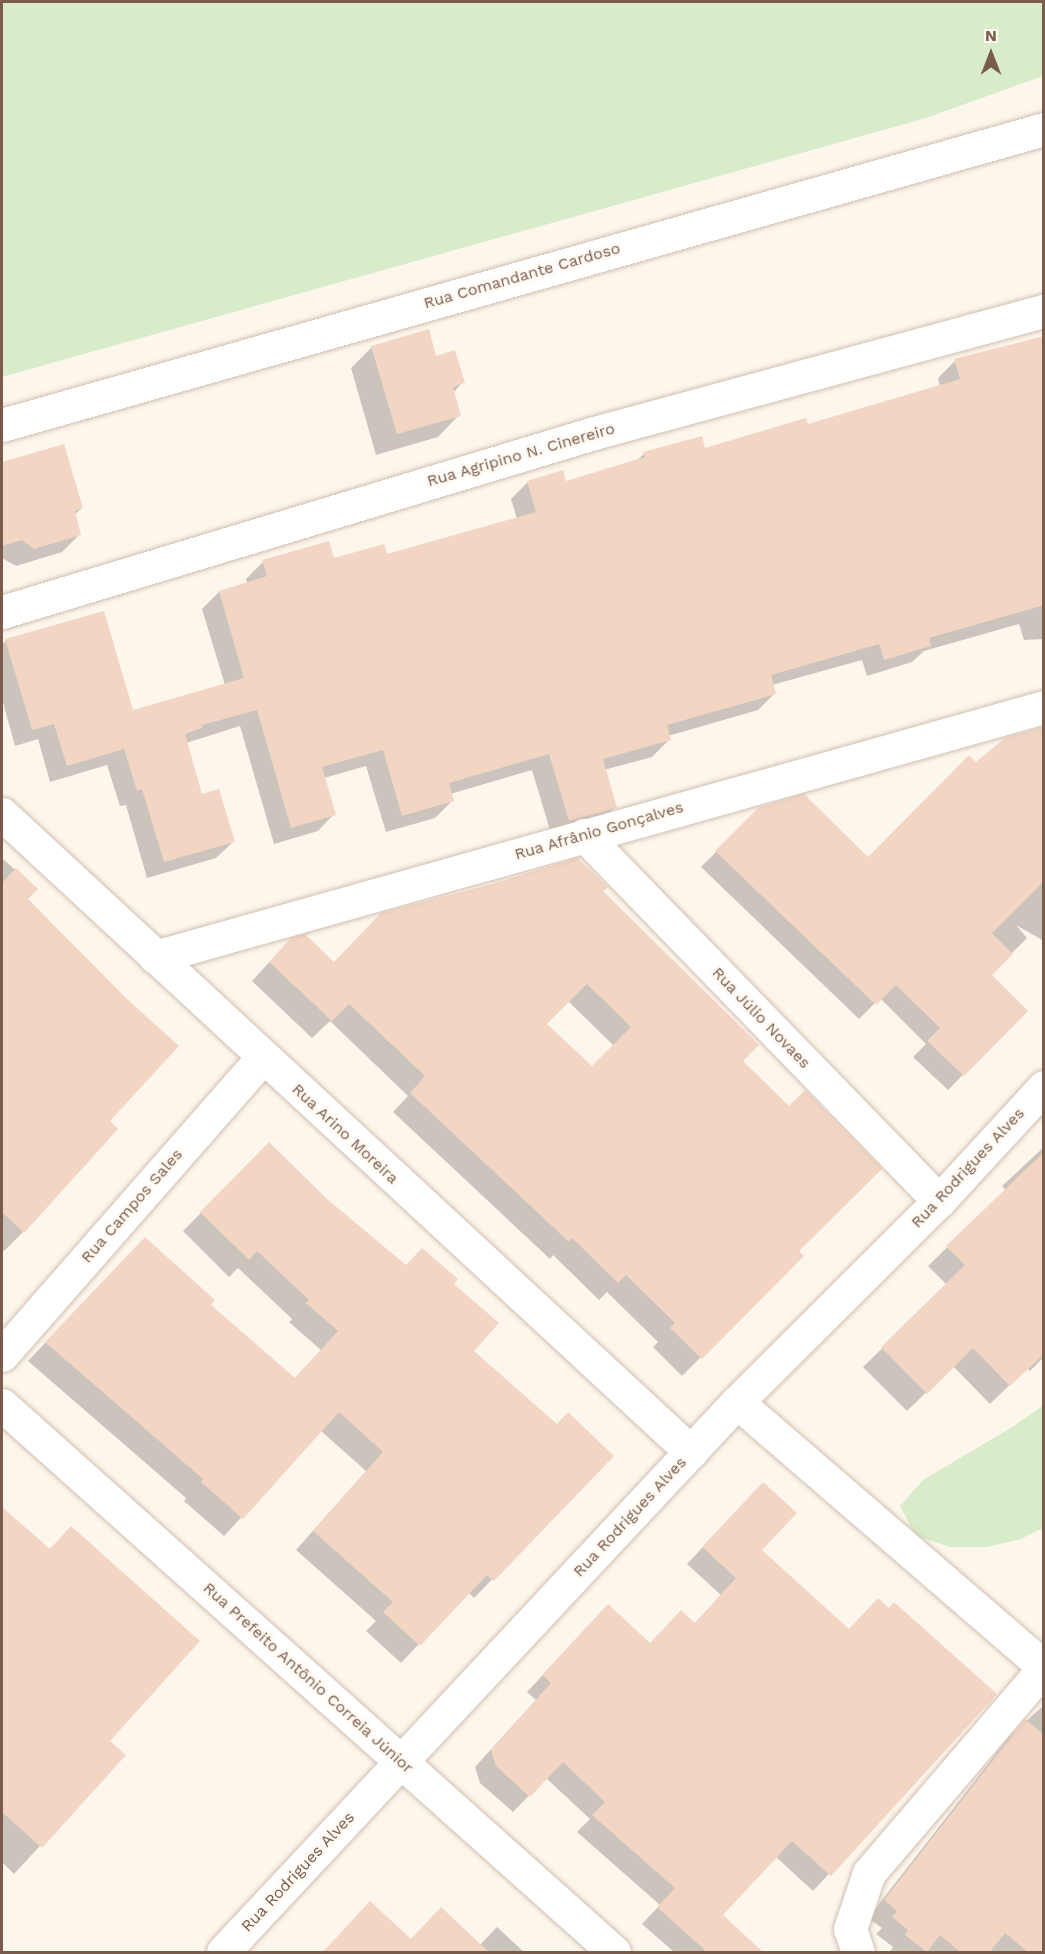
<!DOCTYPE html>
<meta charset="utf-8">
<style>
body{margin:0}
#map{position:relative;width:1045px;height:1954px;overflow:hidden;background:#fdf6ec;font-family:"Work Sans",sans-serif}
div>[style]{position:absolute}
.green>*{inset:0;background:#d8ecc9}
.shadow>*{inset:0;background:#0003}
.building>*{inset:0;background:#f3d5c3}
.roads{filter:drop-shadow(0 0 2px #d1beb0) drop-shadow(0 0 2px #d1beb0)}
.minor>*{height:33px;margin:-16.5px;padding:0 16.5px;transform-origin:16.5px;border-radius:16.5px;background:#fff}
span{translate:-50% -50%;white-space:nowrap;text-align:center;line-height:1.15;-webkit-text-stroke:6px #fffaf3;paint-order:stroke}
.street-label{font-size:16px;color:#7a5c4d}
.frame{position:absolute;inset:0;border:3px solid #7a5c4d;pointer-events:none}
.north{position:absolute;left:961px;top:24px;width:60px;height:60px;-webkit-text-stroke:4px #fffaf3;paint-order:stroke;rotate:0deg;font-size:16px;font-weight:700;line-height:24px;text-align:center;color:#7a5c4d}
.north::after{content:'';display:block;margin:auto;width:21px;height:27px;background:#7a5c4d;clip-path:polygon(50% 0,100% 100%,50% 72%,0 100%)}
</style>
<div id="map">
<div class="green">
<div style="clip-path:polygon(2px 2px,1043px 2px,1043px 76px,926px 118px,2px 377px)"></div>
<div style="clip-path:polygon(1043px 1402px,1043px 1528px,1021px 1539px,987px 1547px,950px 1547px,916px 1536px,900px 1506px,923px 1480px,1014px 1426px,1041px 1407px)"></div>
</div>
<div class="shadow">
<div style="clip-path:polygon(1044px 338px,1044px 639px,1024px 640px,1019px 624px,924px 651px,912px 662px,867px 676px,862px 660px,772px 685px,775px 693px,758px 710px,668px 736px,669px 740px,652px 757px,604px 770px,615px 807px,598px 824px,552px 837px,532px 770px,450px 794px,452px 801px,435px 818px,386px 832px,366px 766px,324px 778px,334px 814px,318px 831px,274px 844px,240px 726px,186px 743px,201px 795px,233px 842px,216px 858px,147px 878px,126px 805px,120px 806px,107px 765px,50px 782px,38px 739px,15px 746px,2px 699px,2px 645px,6px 640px,132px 712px,225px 685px,202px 609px,219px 592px,248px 584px,246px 579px,263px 562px,386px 556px,517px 519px,511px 499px,528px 482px,565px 482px,636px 461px,644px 454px,704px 450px,807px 426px,940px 387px,938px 378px,955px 361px)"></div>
<div style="clip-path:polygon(372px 347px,435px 358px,463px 382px,453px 393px,459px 415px,438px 437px,376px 455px,351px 368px)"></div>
<div style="clip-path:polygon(63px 446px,82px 508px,74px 515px,80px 534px,62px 552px,16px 566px,2px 558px,2px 464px)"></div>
<div style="clip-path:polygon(1044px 728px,1044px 941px,1016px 925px,1027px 938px,990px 975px,1026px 1011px,948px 1090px,913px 1057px,926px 1044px,880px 998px,859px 1019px,701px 867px,759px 809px,868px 859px,976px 764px)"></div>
<div style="clip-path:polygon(2px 858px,36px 889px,26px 899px,108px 1121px,23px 1232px,4px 1251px,2px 1249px)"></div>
<div style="clip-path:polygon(evenodd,601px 891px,741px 1061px,797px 1251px,802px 1256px,682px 1376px,653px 1347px,658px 1342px,607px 1292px,599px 1300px,553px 1255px,550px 1259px,393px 1112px,408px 1096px,330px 1021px,312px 1038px,252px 981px,273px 958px,334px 964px,601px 891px,568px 1001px,614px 1046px,592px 1069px,545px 1024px,568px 1001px)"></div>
<div style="clip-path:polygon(269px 1144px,326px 1201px,406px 1266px,451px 1284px,472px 1351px,557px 1426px,612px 1456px,474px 1598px,468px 1592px,401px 1663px,366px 1631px,376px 1621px,296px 1550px,366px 1471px,321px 1431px,224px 1536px,184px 1501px,186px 1498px,28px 1361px,127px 1257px,209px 1305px,294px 1379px,321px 1350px,289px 1322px,292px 1319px,238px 1268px,229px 1277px,183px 1231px)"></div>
<div style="clip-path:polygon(1044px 1147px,1044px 1357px,1030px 1371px,1027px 1368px,990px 1404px,953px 1366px,907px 1411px,863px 1367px,947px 1285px,928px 1266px,1006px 1190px,1002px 1186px)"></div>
<div style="clip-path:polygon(747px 1500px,760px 1551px,848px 1630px,995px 1694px,813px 1891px,775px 1856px,721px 1915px,748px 1952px,674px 1952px,642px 1924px,660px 1905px,577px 1832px,590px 1819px,546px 1778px,513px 1812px,480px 1783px,475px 1767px,536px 1700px,527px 1692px,592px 1622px,649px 1644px,694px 1624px,721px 1595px,687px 1564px)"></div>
<div style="clip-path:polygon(2px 1509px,49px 1550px,71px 1528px,108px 1741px,124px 1755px,14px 1874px,2px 1862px)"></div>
<div style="clip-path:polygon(1044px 1705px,1044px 1952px,890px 1952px,893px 1947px,876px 1934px,882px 1928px,868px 1918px,1009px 1737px)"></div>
<div style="clip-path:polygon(497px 1927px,524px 1952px,324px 1952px,411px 1940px,480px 1945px)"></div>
</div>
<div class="building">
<div style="clip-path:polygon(429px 329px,436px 356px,455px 350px,465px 383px,453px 387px,461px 416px,397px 434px,371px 346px)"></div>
<div style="clip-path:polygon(1044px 336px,1044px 605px,929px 638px,931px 646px,884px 660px,879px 644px,771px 675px,776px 694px,667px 725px,671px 740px,603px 759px,617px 808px,569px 821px,549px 754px,449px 783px,454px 801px,402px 816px,383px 750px,322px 767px,336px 815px,291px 828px,257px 710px,202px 725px,202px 728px,185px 734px,202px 794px,219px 789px,235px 842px,164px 862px,142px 789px,137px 791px,124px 749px,67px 766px,54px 724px,32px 730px,5px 639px,104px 611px,133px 710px,244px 678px,219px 591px,267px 576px,262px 560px,329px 541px,334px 558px,384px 544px,387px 554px,536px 512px,527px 481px,563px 470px,566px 481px,645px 457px,643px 452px,702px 436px,705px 448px,806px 418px,808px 424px,960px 379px,954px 359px)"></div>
<div style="clip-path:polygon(64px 444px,83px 508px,75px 511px,81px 535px,34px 549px,22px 540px,2px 546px,2px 462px)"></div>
<div style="clip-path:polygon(1044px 727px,1044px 881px,992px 933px,1013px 954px,992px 975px,1028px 1011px,964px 1076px,927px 1041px,940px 1028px,896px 985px,876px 1005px,715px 851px,758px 808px,804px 794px,868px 857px,969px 755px,976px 762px,1005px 738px)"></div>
<div style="clip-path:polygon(evenodd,577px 858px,608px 887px,603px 891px,759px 1045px,743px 1061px,789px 1106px,805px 1090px,882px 1169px,799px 1251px,804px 1256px,702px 1359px,670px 1328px,675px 1323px,626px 1275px,618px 1283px,572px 1238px,569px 1242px,410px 1093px,425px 1076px,349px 1004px,332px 1021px,269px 962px,291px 938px,305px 934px,334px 962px,381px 913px,492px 884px,577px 858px,587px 984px,631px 1027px,592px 1066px,547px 1024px,587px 984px)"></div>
<div style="clip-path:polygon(16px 868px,38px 889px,28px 899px,127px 999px,179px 1046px,110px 1121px,118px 1129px,24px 1233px,2px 1212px,2px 883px)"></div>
<div style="clip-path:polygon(269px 1142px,327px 1199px,406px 1265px,422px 1248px,458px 1279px,454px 1284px,499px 1323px,474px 1351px,557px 1424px,568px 1412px,614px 1456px,494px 1581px,487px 1575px,420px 1646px,383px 1612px,393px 1602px,313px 1531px,383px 1452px,339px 1412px,243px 1519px,201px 1482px,203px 1479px,45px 1342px,145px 1237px,215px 1300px,211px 1305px,295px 1378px,338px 1331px,306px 1303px,309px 1300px,257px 1251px,249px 1260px,200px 1212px)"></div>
<div style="clip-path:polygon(1044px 1152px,1044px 1354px,1010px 1386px,973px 1348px,927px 1394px,881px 1347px,965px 1265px,946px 1246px)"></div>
<div style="clip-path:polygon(763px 1482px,797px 1513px,762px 1550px,849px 1629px,878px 1598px,889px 1608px,894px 1602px,997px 1694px,831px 1876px,792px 1841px,723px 1915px,764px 1953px,708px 1953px,657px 1907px,675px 1888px,592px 1815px,605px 1802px,563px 1762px,530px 1797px,496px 1766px,491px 1750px,551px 1683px,542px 1675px,608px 1604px,650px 1643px,681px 1610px,695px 1623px,736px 1578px,702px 1547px)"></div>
<div style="clip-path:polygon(2px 1507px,50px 1549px,71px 1526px,200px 1641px,110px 1741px,126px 1755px,42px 1848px,2px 1812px)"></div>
<div style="clip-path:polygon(1025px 1719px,1044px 1735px,1044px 1953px,1029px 1953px,1005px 1933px,989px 1953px,961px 1953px,940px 1935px,927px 1952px,905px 1935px,908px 1930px,892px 1917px,897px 1911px,884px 1900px)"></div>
<div style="clip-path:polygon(370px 1901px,411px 1939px,441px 1907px,490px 1953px,322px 1953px)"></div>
</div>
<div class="roads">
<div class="minor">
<div style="left:2px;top:425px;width:1083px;rotate:-15.86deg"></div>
<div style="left:2px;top:612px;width:618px;rotate:-16.82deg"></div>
<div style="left:594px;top:433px;width:466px;rotate:-15.2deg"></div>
<div style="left:2px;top:814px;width:939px;rotate:42.8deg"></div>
<div style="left:584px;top:835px;width:510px;rotate:45.87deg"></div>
<div style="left:155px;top:957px;width:923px;rotate:-15.71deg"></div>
<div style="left:2px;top:1355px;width:395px;rotate:-48.8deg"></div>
<div style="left:737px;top:1402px;width:406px;rotate:40.8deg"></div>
<div style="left:2px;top:1405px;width:821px;rotate:41.79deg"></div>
<div style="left:223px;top:1952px;width:753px;rotate:-46.94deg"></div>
<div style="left:737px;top:1402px;width:285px;rotate:-44.9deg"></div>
<div style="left:939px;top:1201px;width:155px;rotate:-47.4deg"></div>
<div style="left:858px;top:1952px;width:24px;rotate:-109deg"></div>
<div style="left:850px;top:1929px;width:59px;rotate:-71.3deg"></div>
<div style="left:869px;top:1873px;width:270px;rotate:-49.5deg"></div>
</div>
</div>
<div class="street-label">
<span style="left:522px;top:276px;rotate:-16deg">Rua Comandante Cardoso</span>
<span style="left:521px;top:455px;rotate:-16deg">Rua Agripino N. Cinereiro</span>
<span style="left:599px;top:831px;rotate:-16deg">Rua Afrânio Gonçalves</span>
<span style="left:761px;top:1018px;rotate:46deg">Rua Júlio Novaes</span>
<span style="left:345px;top:1134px;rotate:43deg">Rua Arino Moreira</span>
<span style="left:968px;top:1168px;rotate:-47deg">Rua Rodrigues Alves</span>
<span style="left:132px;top:1206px;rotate:-49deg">Rua Campos Sales</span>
<span style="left:630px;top:1517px;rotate:-47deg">Rua Rodrigues Alves</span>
<span style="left:308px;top:1678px;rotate:42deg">Rua Prefeito Antônio Correia Júnior</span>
<span style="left:298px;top:1872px;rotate:-47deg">Rua Rodrigues Alves</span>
</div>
<div class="frame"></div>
<div class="north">N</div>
</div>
